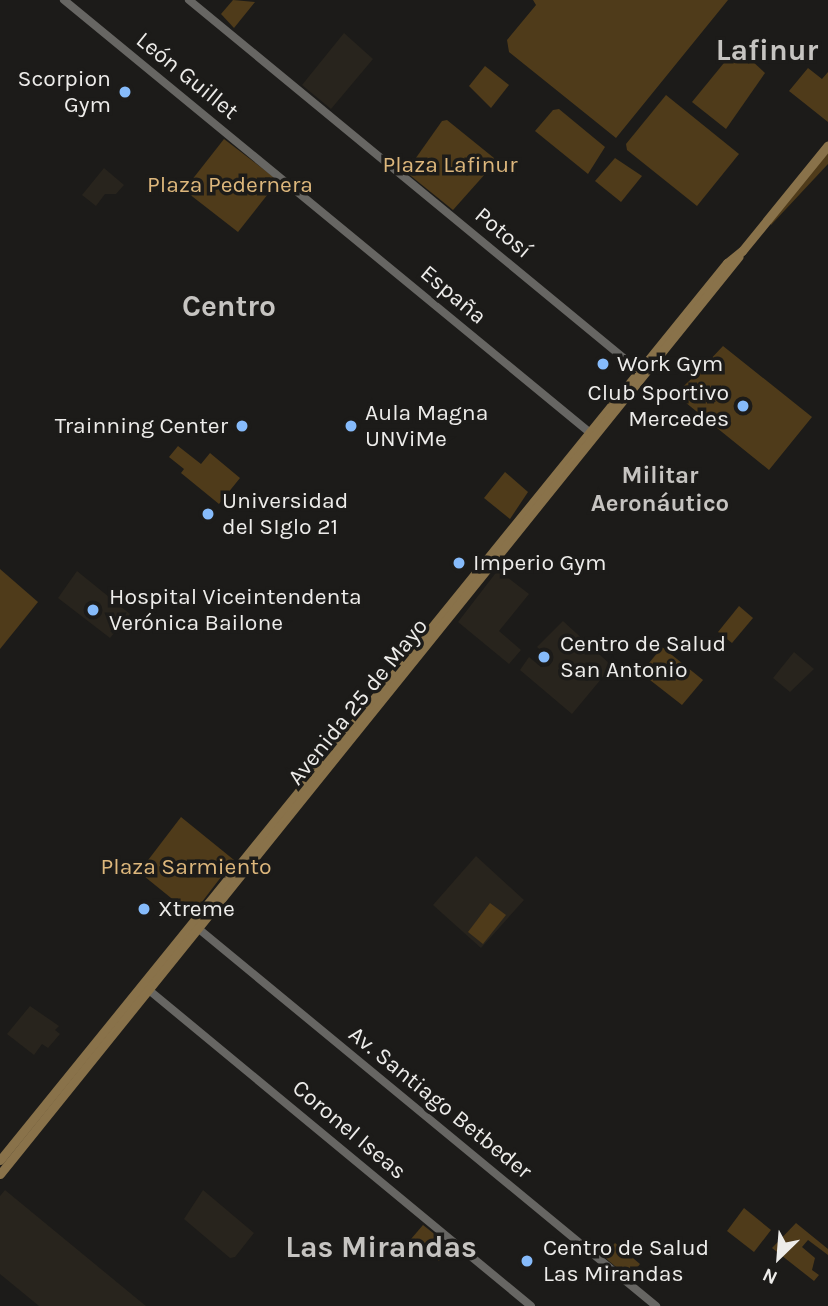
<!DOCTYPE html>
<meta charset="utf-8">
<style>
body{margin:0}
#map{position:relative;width:828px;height:1306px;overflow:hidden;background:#1c1b19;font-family:Karla,sans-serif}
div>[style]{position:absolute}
.built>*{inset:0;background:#28241d}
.green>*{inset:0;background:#4f3b1a}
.secondary>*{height:8px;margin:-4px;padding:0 4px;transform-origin:4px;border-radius:4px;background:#676663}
.primary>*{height:9px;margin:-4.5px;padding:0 4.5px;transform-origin:4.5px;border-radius:4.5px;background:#89724a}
.dots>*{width:19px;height:19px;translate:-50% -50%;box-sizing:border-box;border:4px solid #1c1b19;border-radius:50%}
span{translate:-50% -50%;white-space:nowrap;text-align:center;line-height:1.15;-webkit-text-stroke:7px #1c1b19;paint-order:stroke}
.street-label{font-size:23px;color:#edecea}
.poi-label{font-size:23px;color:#edecea}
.right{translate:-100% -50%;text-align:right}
.left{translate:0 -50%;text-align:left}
.park-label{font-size:23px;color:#ddb77c}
.neighbourhood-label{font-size:24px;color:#c6c4c1;font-weight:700}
.district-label{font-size:30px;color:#c6c4c1;font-weight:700}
.north{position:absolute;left:744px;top:1222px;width:70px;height:70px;-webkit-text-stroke:5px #1c1b19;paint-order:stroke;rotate:205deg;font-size:19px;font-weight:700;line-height:28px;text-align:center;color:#edecea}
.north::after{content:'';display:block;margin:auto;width:24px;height:32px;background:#edecea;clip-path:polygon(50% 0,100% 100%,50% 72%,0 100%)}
</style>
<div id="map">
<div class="built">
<div style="clip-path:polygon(344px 33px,373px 59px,331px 109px,302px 85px)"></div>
<div style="clip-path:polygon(104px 168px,124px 185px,116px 194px,105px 194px,96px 206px,82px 195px)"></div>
<div style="clip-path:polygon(498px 570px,529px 594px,499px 631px,521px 650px,509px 664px,458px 622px)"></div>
<div style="clip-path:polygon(77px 571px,130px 614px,110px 638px,58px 598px)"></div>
<div style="clip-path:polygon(563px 621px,612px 666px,572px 714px,520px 670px,529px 657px,541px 667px,549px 666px,553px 660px,537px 647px)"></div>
<div style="clip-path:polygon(794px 652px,814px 669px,790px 692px,773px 678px)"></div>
<div style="clip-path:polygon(476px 856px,524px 900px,481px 948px,433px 905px)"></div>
<div style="clip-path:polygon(30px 1006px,59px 1026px,55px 1030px,60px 1034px,48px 1048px,42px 1044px,34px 1055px,7px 1034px)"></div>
<div style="clip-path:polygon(5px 1190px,141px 1302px,146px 1306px,39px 1306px,0 1274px,0 1196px)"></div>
<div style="clip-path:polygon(203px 1190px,254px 1233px,235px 1257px,230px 1258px,184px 1219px)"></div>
</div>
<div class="green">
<div style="clip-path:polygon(233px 0,255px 2px,234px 28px,221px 14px)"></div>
<div style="clip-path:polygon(533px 0,728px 0,616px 138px,509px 52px,507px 40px,536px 5px)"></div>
<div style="clip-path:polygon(737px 47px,765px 73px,726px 129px,692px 102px)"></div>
<div style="clip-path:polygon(485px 66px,509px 85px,491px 108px,469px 86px)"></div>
<div style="clip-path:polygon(808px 68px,822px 79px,828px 72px,828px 122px,789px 91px)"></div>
<div style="clip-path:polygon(666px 95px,739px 154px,697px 206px,627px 150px,626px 144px)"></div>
<div style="clip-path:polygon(559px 109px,605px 147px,588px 174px,535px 131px,553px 110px)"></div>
<div style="clip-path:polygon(447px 120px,494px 158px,494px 164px,453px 210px,406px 172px,442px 121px)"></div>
<div style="clip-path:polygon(224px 139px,275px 178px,275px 185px,238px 232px,184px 190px)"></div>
<div style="clip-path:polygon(828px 150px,828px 164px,771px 225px,770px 223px)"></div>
<div style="clip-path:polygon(615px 158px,642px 176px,621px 202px,595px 181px)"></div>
<div style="clip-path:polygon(723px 346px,812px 417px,769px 470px,675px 394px,700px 371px,704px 373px,711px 365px,706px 364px)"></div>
<div style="clip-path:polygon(178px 446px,201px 464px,210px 453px,240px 478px,219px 504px,181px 473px,184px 469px,169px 457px)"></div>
<div style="clip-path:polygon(505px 472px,528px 492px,510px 519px,484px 498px)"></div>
<div style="clip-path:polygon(0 569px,38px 602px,0 649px)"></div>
<div style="clip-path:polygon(739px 606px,753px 618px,732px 643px,718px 632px)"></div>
<div style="clip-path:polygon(662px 647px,703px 680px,682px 705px,641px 673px)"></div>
<div style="clip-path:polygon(181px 817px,234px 860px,192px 915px,139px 872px)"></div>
<div style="clip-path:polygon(490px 903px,506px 915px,483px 944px,468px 932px)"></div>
<div style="clip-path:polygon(744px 1208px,771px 1230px,754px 1252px,727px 1231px)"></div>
<div style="clip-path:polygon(796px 1223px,828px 1249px,828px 1255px,808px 1240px,802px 1247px,815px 1258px,812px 1270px,819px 1275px,814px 1281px,772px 1248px)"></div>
<div style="clip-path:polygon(423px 1225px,447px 1244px,439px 1261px,411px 1239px)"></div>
<div style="clip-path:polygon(615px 1243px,640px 1264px,629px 1278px,603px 1256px)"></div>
</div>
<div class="secondary">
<div style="left:64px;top:0;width:686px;rotate:39.44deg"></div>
<div style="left:189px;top:0;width:588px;rotate:39.48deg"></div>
<div style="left:194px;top:925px;width:599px;rotate:39.51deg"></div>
<div style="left:144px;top:986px;width:502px;rotate:39.59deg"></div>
</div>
<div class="primary">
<div style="left:0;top:1160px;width:1155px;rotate:-50.98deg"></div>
<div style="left:727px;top:263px;width:19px;rotate:-39deg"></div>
<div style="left:742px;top:251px;width:136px;rotate:-50.9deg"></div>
<div style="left:0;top:1174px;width:1178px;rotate:-51.17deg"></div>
</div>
<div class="dots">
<div style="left:125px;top:92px;background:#86bbfb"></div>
<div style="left:603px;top:364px;background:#86bbfb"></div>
<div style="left:743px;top:406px;background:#86bbfb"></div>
<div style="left:242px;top:426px;background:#86bbfb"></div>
<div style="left:351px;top:426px;background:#86bbfb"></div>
<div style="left:208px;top:514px;background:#86bbfb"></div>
<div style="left:459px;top:563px;background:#86bbfb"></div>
<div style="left:93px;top:610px;background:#86bbfb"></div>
<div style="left:544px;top:657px;background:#86bbfb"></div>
<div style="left:144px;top:909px;background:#86bbfb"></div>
<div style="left:527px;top:1261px;background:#86bbfb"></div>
</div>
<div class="street-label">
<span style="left:187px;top:76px;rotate:39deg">León Guillet</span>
<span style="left:503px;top:233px;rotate:40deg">Potosí</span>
<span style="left:453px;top:295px;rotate:40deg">España</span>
<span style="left:358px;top:702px;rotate:-51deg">Avenida 25 de Mayo</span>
<span style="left:440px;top:1103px;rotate:39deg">Av. Santiago Betbeder</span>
<span style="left:349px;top:1130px;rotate:40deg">Coronel Iseas</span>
</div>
<div class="poi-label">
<span class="right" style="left:111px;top:92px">Scorpion<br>Gym</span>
<span class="left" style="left:617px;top:364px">Work Gym</span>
<span class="right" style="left:729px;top:406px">Club Sportivo<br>Mercedes</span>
<span class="left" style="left:365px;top:426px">Aula Magna<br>UNViMe</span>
<span class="right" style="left:228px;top:426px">Trainning Center</span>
<span class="left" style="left:222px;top:514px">Universidad<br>del SIglo 21</span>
<span class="left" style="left:473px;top:563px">Imperio Gym</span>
<span class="left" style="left:109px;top:610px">Hospital Viceintendenta<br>Verónica Bailone</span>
<span class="left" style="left:560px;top:657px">Centro de Salud<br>San Antonio</span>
<span class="left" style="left:158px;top:909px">Xtreme</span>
<span class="left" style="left:543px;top:1261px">Centro de Salud<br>Las Mirandas</span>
</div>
<div class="park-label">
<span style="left:450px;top:165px">Plaza Lafinur</span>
<span style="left:230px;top:185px">Plaza Pedernera</span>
<span style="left:186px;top:867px">Plaza Sarmiento</span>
</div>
<div class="neighbourhood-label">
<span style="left:660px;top:490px">Militar<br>Aeronáutico</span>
</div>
<div class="district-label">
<span style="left:767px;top:50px">Lafinur</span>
<span style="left:229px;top:306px">Centro</span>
<span style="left:381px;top:1247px">Las Mirandas</span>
</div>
<div class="north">N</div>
</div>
